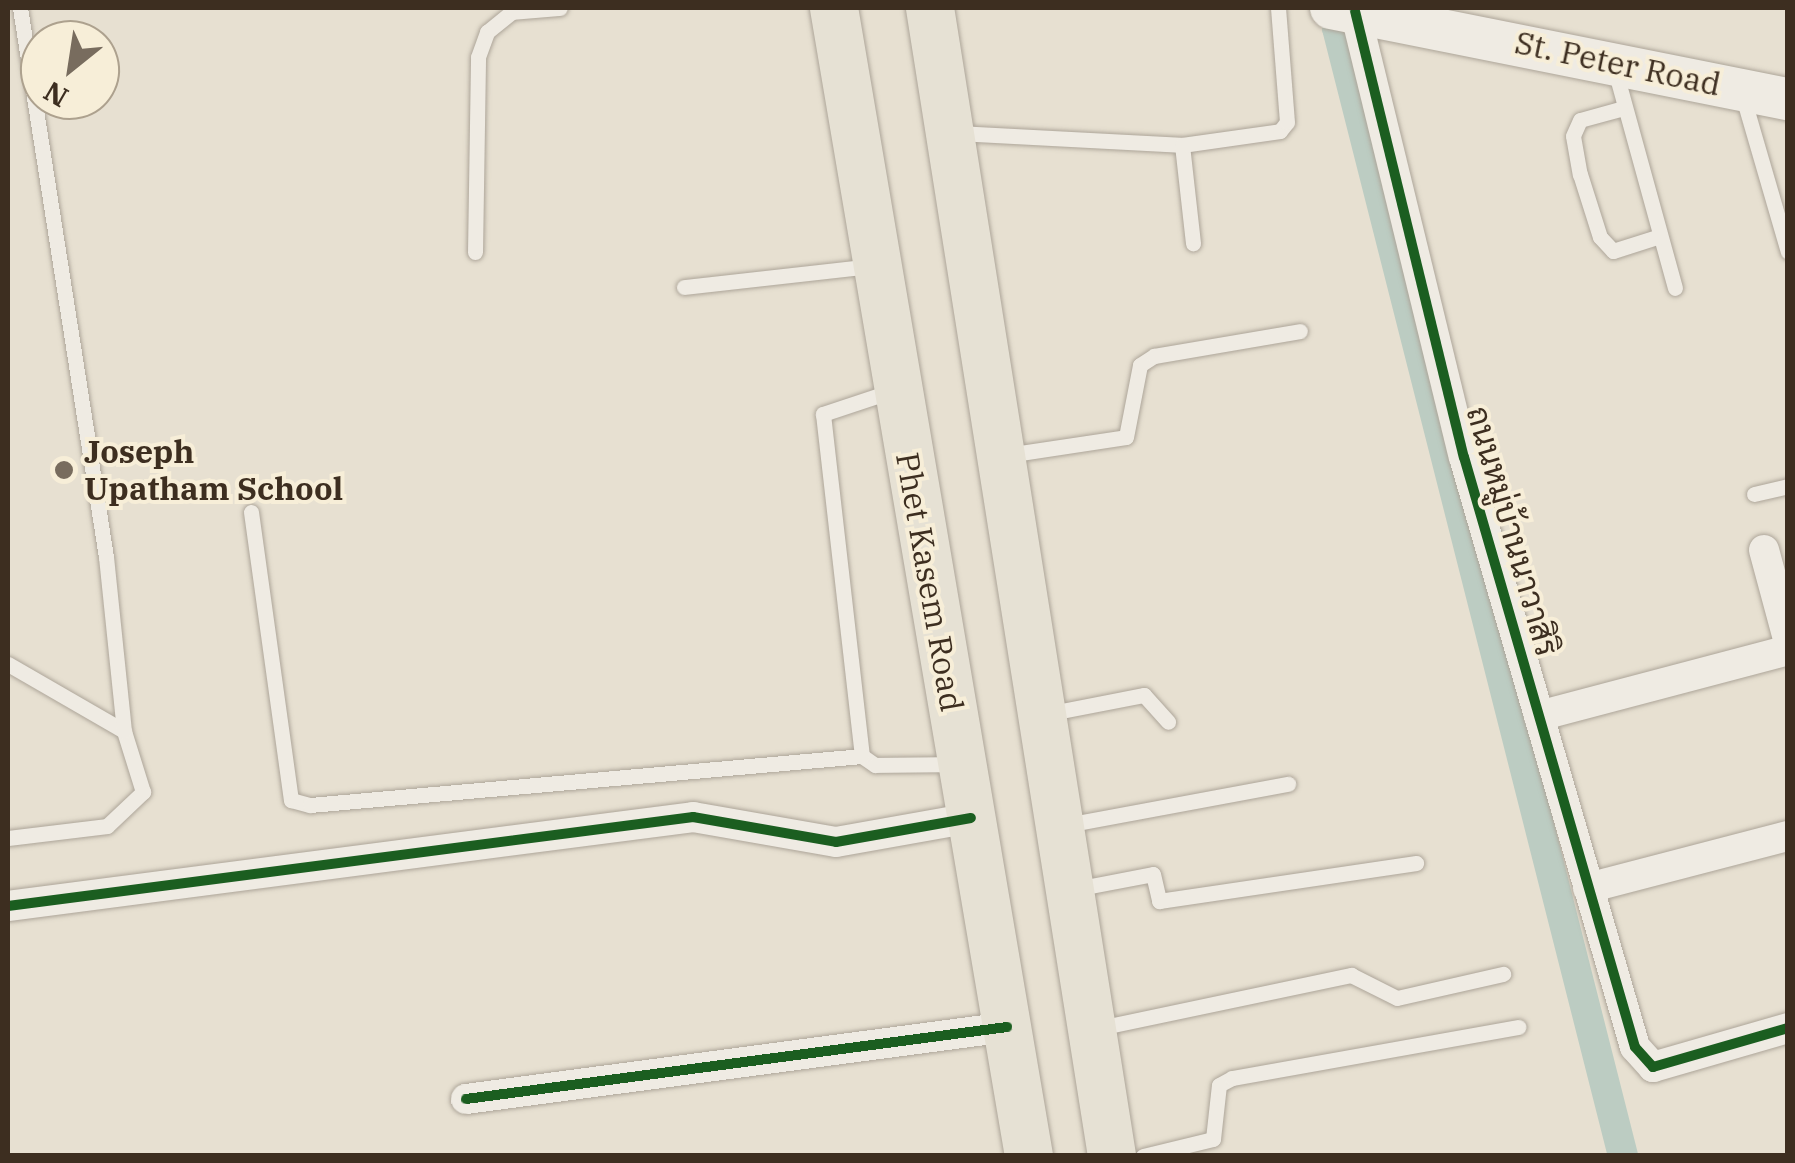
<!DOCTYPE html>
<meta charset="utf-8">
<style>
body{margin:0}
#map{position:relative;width:1795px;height:1163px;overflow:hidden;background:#e7e0d1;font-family:"IBM Plex Serif",Sarabun,serif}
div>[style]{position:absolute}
.canal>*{height:30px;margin:-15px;padding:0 15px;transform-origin:15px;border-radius:15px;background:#bcccc2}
.roads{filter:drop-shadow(0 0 2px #ada599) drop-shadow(0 0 2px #ada599)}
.lane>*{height:15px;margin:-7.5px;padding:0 7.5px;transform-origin:7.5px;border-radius:7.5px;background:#efebe3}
.street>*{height:30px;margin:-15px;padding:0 15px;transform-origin:15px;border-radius:15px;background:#efebe3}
.secondary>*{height:42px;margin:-21px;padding:0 21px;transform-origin:21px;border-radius:21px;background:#efebe3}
.primary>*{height:48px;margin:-24px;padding:0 24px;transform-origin:24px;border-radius:24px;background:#e6e1d4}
.cycleway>*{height:10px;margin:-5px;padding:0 5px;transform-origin:5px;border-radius:5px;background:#1b5e20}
.dots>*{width:28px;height:28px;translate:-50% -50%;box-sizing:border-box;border:5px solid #f7eed8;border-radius:50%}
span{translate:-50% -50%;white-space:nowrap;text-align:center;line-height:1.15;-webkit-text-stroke:8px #f7eed8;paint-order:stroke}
.street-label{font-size:32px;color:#3d2e20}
.poi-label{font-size:32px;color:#3d2e20;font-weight:700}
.left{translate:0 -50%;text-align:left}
.frame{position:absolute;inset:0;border:10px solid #3d2e20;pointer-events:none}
.north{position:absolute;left:20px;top:20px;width:100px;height:100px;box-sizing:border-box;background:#f7eed8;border:2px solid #ada18e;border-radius:50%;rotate:210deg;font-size:28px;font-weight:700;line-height:40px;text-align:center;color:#3d2e20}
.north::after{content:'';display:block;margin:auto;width:35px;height:45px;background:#786c5e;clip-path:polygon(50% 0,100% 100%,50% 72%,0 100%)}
</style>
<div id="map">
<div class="canal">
<div style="left:1375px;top:19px;width:39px;rotate:167deg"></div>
<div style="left:1337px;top:28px;width:1164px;rotate:75.77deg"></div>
</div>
<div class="roads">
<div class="lane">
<div style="left:1615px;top:70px;width:226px;rotate:74.6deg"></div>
<div style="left:1743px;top:97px;width:161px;rotate:73.8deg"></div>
<div style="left:1620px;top:109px;width:41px;rotate:164.6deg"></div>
<div style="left:1580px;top:120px;width:17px;rotate:114deg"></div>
<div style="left:1573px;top:136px;width:39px;rotate:80deg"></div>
<div style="left:1580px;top:174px;width:66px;rotate:72.4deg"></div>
<div style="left:1600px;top:237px;width:19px;rotate:47deg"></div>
<div style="left:1613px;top:251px;width:49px;rotate:-17.7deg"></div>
<div style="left:955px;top:133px;width:227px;rotate:3deg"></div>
<div style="left:1182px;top:145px;width:99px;rotate:83.6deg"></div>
<div style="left:1182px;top:145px;width:99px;rotate:-8.1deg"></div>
<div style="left:1280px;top:131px;width:11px;rotate:-52deg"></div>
<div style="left:1287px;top:122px;width:114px;rotate:-94.5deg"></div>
<div style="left:475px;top:252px;width:195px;rotate:-89.1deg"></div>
<div style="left:478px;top:57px;width:27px;rotate:-70deg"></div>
<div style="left:487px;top:32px;width:32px;rotate:-39deg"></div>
<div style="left:512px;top:12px;width:48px;rotate:-4.8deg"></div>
<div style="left:684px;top:287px;width:189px;rotate:-6.4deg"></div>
<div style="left:892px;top:391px;width:73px;rotate:161.6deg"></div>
<div style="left:823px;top:414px;width:344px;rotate:83.5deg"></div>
<div style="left:862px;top:756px;width:16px;rotate:35deg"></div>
<div style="left:875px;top:765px;width:83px;rotate:-0.7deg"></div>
<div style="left:1007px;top:455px;width:120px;rotate:-8.6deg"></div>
<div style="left:1126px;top:437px;width:73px;rotate:-79deg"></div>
<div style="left:1140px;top:365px;width:17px;rotate:-33deg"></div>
<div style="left:1154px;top:356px;width:148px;rotate:-9.7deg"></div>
<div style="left:1754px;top:494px;width:35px;rotate:-13deg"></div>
<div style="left:251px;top:512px;width:291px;rotate:82.1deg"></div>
<div style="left:291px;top:800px;width:20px;rotate:15deg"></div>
<div style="left:310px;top:805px;width:554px;rotate:-5.07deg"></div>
<div style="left:8px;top:664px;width:134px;rotate:30deg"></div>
<div style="left:1046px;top:714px;width:100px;rotate:-11deg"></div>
<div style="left:1144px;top:695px;width:36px;rotate:48deg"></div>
<div style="left:1066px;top:825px;width:226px;rotate:-10.5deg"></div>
<div style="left:8px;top:838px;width:100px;rotate:-6.9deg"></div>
<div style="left:107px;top:826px;width:50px;rotate:-43.4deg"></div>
<div style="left:143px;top:792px;width:64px;rotate:-107.3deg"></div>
<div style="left:124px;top:731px;width:175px;rotate:-95.9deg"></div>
<div style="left:106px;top:557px;width:556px;rotate:-98.9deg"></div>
<div style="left:1075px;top:889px;width:79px;rotate:-10.9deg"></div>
<div style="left:1153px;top:874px;width:28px;rotate:77deg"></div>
<div style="left:1159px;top:901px;width:260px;rotate:-8.4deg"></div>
<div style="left:1099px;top:1028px;width:258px;rotate:-11.9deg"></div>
<div style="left:1351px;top:975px;width:51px;rotate:26.6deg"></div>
<div style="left:1397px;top:998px;width:109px;rotate:-12.8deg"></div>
<div style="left:1143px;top:1156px;width:72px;rotate:-13.7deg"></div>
<div style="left:1213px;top:1139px;width:54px;rotate:-83.7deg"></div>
<div style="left:1219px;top:1085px;width:15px;rotate:-28deg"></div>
<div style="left:1232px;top:1078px;width:291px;rotate:-10.1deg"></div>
</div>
<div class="street">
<div style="left:1355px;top:11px;width:459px;rotate:76.3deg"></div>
<div style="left:1464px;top:457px;width:614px;rotate:73.84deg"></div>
<div style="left:1635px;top:1047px;width:27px;rotate:48deg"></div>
<div style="left:1653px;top:1067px;width:141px;rotate:-16.1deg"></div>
<div style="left:1764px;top:550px;width:92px;rotate:74.9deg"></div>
<div style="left:1539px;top:716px;width:258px;rotate:-14.8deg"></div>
<div style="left:1588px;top:888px;width:207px;rotate:-14.6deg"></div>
<div style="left:8px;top:906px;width:691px;rotate:-7.4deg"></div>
<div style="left:693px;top:817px;width:145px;rotate:9.9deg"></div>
<div style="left:836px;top:842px;width:137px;rotate:-10.1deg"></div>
<div style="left:466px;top:1099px;width:546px;rotate:-7.58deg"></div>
</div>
<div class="secondary">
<div style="left:1331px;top:8px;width:466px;rotate:11.3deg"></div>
</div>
<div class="primary">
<div style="left:834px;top:8px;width:1164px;rotate:80.36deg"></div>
<div style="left:930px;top:8px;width:1162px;rotate:80.99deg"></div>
</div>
</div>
<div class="cycleway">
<div style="left:1355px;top:11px;width:459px;rotate:76.3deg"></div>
<div style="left:1464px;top:457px;width:614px;rotate:73.84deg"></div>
<div style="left:1635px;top:1047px;width:27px;rotate:48deg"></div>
<div style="left:1653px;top:1067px;width:141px;rotate:-16.1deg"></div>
<div style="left:8px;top:906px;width:691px;rotate:-7.4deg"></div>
<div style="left:693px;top:817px;width:145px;rotate:9.9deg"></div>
<div style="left:836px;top:842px;width:137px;rotate:-10.1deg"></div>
<div style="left:466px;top:1099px;width:546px;rotate:-7.58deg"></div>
</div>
<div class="dots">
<div style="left:64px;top:470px;background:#786c5e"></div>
</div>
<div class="street-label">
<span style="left:1618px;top:63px;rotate:12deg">St. Peter Road</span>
<span style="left:1513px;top:531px;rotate:74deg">ถนนหมู่บ้านนาวาสิริ</span>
<span style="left:930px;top:582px;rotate:80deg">Phet Kasem Road</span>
</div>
<div class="poi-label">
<span class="left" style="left:84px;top:470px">Joseph<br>Upatham School</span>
</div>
<div class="frame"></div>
<div class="north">N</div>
</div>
